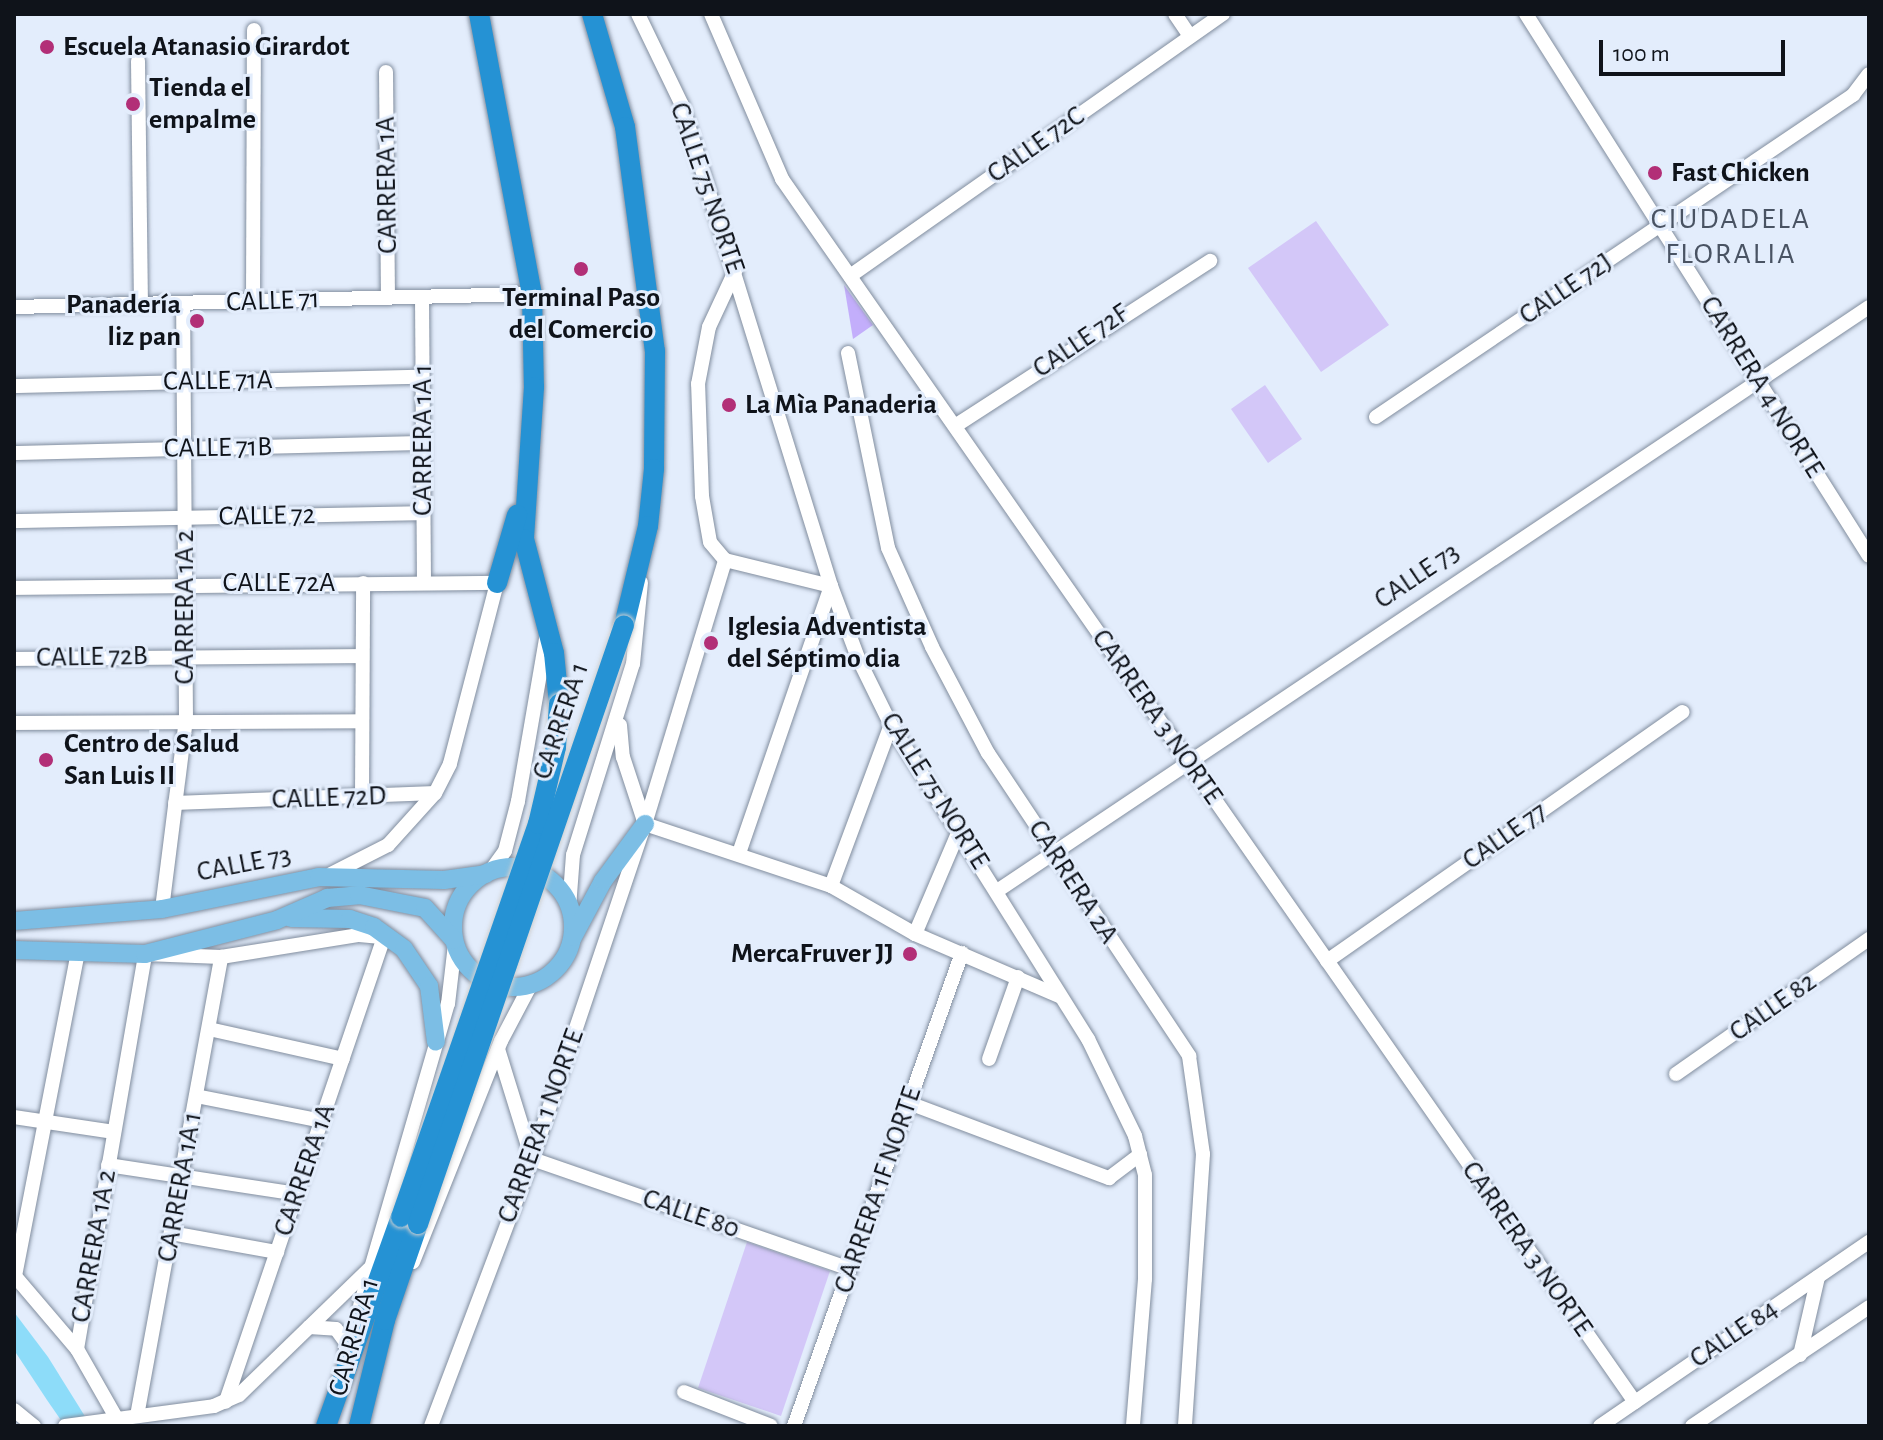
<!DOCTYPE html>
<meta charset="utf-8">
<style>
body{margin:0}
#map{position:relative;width:1883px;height:1440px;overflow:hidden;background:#e3edfc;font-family:"Alegreya Sans",sans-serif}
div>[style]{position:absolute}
.green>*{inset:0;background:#d3c7f8}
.forest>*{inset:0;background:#c3aefb}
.water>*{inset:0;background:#8ddcf9}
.roads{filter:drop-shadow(0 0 2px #818d9e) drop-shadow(0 0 2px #818d9e)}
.minor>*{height:14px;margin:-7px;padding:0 7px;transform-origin:7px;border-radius:7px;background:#fff}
.major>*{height:18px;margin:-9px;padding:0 9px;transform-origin:9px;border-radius:9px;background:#7cbee5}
.major>.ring{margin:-9px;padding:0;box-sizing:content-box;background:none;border:18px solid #7cbee5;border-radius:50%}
.highway>*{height:20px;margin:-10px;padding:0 10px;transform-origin:10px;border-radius:10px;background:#2592d4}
.bridges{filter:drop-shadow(0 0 2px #cfd0d1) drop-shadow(0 0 2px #cfd0d1)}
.highway-bridge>*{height:20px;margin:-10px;padding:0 10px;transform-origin:10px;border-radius:10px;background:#2592d4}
.dots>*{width:22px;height:22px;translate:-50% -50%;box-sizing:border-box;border:4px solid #e3edfc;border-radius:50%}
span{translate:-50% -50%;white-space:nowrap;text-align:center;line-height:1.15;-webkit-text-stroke:6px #e3edfc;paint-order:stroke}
.poi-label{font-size:28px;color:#0f131a;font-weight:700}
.left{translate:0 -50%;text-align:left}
.right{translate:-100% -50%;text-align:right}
.street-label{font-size:28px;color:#0f131a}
.neighbourhood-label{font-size:30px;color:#495363;letter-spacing:2px}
.frame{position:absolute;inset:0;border:16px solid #0f131a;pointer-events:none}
.scale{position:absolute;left:1599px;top:40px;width:186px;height:36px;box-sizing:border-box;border:4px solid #0f131a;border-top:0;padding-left:10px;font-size:24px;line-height:28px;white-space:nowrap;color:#0f131a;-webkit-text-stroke:6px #e3edfc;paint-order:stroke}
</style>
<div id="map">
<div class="green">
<div style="clip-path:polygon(1316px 221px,1389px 325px,1321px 372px,1248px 268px)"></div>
<div style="clip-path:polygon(1265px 385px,1302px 439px,1268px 463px,1231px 409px)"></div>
<div style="clip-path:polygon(747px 1242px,830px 1271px,781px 1416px,698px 1388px)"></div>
</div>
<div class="forest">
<div style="clip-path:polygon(844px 285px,873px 325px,853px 339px)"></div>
</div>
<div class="water">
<div style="clip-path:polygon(14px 1312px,48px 1357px,91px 1426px,65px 1426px,47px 1400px,14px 1350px)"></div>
</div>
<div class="roads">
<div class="minor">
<div style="left:638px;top:14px;width:101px;rotate:64.2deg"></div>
<div style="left:682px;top:105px;width:504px;rotate:72.79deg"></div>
<div style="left:831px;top:586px;width:77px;rotate:69.4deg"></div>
<div style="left:858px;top:658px;width:75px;rotate:63.8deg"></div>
<div style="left:891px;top:725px;width:371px;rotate:57.9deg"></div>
<div style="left:1088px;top:1039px;width:108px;rotate:64.1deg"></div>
<div style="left:1135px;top:1136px;width:40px;rotate:75.6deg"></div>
<div style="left:1145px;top:1175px;width:104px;rotate:90deg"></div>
<div style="left:1145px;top:1279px;width:147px;rotate:94.7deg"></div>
<div style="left:711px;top:14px;width:180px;rotate:66.7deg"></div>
<div style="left:782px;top:179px;width:1491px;rotate:55.11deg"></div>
<div style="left:1175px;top:14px;width:27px;rotate:56deg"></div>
<div style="left:1526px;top:14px;width:641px;rotate:57.67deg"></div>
<div style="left:138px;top:61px;width:243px;rotate:89.3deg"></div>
<div style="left:386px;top:72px;width:226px;rotate:89.5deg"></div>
<div style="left:850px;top:276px;width:456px;rotate:-35.1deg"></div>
<div style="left:422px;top:297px;width:286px;rotate:89.6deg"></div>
<div style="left:253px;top:301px;width:271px;rotate:-89.8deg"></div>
<div style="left:14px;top:307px;width:518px;rotate:-1.44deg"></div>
<div style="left:848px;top:353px;width:199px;rotate:78.4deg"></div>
<div style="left:888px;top:548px;width:108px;rotate:66deg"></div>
<div style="left:932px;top:647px;width:120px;rotate:62.2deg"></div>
<div style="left:988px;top:753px;width:364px;rotate:56.4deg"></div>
<div style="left:1189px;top:1056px;width:99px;rotate:81.9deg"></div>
<div style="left:1203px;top:1154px;width:273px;rotate:93.8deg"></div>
<div style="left:14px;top:386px;width:408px;rotate:-1.3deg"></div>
<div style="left:1376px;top:417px;width:576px;rotate:-34.02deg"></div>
<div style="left:1853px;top:95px;width:26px;rotate:-53deg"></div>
<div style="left:955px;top:426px;width:304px;rotate:-32.9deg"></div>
<div style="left:14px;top:453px;width:409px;rotate:-1.4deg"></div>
<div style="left:14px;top:521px;width:409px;rotate:-1.1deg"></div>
<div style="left:725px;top:560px;width:109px;rotate:13.8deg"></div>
<div style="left:831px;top:586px;width:282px;rotate:109deg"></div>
<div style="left:725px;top:560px;width:23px;rotate:-130deg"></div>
<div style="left:710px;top:542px;width:47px;rotate:-99.9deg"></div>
<div style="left:702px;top:496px;width:112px;rotate:-92deg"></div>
<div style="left:698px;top:384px;width:58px;rotate:-79.1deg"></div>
<div style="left:709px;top:327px;width:64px;rotate:-65deg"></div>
<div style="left:14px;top:588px;width:483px;rotate:-0.6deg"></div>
<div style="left:497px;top:583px;width:187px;rotate:104.6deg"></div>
<div style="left:450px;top:764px;width:33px;rotate:117deg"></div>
<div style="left:435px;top:793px;width:70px;rotate:132.1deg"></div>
<div style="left:388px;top:845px;width:64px;rotate:153deg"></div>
<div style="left:14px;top:659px;width:348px;rotate:-0.5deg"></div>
<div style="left:14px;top:723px;width:348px;rotate:-0.3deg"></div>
<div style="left:620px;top:725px;width:32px;rotate:85deg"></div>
<div style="left:623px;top:757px;width:71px;rotate:71.8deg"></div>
<div style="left:362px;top:798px;width:215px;rotate:-89.7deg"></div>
<div style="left:175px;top:803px;width:260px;rotate:-2.2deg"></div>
<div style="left:645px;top:824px;width:196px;rotate:18.4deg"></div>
<div style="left:831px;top:886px;width:97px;rotate:29.7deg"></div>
<div style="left:915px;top:934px;width:157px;rotate:23.3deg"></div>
<div style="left:489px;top:873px;width:27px;rotate:-54deg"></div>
<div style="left:505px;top:851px;width:52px;rotate:-75.4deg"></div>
<div style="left:518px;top:801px;width:164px;rotate:-80.2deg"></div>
<div style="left:831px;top:886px;width:172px;rotate:-69.6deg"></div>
<div style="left:997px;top:891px;width:1049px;rotate:-33.81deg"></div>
<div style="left:569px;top:908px;width:53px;rotate:-85.7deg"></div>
<div style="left:573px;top:855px;width:200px;rotate:-72.6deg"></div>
<div style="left:633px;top:664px;width:82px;rotate:-84.4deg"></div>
<div style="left:162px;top:909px;width:192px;rotate:-82.8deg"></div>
<div style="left:186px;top:719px;width:416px;rotate:-90.4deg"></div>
<div style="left:915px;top:934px;width:110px;rotate:-66.9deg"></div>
<div style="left:1327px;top:961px;width:434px;rotate:-35deg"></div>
<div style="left:209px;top:1029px;width:137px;rotate:12.6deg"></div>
<div style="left:498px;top:1049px;width:115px;rotate:72.8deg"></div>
<div style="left:532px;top:1159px;width:336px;rotate:19.1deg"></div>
<div style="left:989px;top:1059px;width:87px;rotate:-70.5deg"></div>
<div style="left:1676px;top:1074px;width:236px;rotate:-35deg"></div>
<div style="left:196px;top:1096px;width:128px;rotate:11.2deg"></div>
<div style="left:909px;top:1103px;width:214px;rotate:20.6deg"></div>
<div style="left:1109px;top:1178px;width:39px;rotate:-37deg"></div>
<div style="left:14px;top:1117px;width:101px;rotate:8.5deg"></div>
<div style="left:108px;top:1165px;width:191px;rotate:8.7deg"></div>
<div style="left:171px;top:1233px;width:108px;rotate:10.2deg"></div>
<div style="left:413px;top:1262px;width:238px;rotate:-68.3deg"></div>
<div style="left:501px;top:1041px;width:64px;rotate:-62.2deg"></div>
<div style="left:14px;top:1275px;width:97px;rotate:49.6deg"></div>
<div style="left:77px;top:1349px;width:81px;rotate:60.3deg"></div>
<div style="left:15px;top:1276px;width:326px;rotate:-79deg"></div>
<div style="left:360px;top:1306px;width:315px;rotate:-73.8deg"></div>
<div style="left:448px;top:1004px;width:60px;rotate:-83.3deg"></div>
<div style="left:309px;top:1327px;width:27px;rotate:4deg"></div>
<div style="left:336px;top:1329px;width:17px;rotate:54deg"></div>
<div style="left:346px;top:1343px;width:17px;rotate:90deg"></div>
<div style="left:77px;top:1349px;width:401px;rotate:-80.2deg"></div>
<div style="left:145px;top:954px;width:76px;rotate:2.3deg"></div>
<div style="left:221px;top:957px;width:140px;rotate:-9.1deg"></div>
<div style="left:359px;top:935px;width:25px;rotate:5deg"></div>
<div style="left:384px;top:937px;width:491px;rotate:108.8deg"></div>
<div style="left:1800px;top:1355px;width:80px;rotate:-77deg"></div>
<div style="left:684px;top:1392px;width:93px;rotate:21.3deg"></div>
<div style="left:14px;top:1410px;width:26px;rotate:39deg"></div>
<div style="left:137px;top:1416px;width:467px;rotate:-79.6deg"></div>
<div style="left:65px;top:1426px;width:150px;rotate:-7.6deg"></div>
<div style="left:214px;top:1406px;width:27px;rotate:-24deg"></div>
<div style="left:239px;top:1395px;width:182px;rotate:-44.1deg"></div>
<div style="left:431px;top:1426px;width:285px;rotate:-69.3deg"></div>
<div style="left:532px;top:1159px;width:354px;rotate:-71.4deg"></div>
<div style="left:645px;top:824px;width:276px;rotate:-73.1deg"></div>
<div style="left:794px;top:1426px;width:502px;rotate:-70.45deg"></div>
<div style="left:1600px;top:1426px;width:326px;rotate:-34.4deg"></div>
<div style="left:1692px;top:1426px;width:213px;rotate:-33.9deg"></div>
</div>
<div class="major">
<div class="ring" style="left:453px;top:867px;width:102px;height:102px"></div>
<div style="left:291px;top:918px;width:59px;rotate:1deg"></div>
<div style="left:350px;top:919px;width:25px;rotate:18deg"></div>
<div style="left:374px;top:927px;width:37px;rotate:36deg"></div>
<div style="left:404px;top:949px;width:45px;rotate:56deg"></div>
<div style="left:429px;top:986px;width:56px;rotate:82.9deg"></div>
<div style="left:14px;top:921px;width:148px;rotate:-4.6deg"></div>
<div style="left:162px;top:909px;width:160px;rotate:-11.5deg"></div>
<div style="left:319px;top:877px;width:125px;rotate:1.4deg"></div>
<div style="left:444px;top:880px;width:42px;rotate:-8.1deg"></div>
<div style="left:573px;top:937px;width:64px;rotate:-61.8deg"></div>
<div style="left:603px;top:881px;width:71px;rotate:-53.6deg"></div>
<div style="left:14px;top:950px;width:131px;rotate:1.7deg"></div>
<div style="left:145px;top:954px;width:136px;rotate:-14.4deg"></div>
<div style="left:277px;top:920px;width:55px;rotate:-23.7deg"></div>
<div style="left:327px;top:898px;width:32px;rotate:-5deg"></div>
<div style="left:359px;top:895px;width:67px;rotate:11.1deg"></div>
<div style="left:425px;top:908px;width:43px;rotate:47.8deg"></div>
</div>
<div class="highway">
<div style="left:479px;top:14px;width:285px;rotate:79.3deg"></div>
<div style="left:532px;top:294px;width:93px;rotate:88.8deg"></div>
<div style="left:534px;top:387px;width:152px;rotate:93.8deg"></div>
<div style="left:524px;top:539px;width:118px;rotate:75.3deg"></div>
<div style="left:554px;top:653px;width:51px;rotate:84.4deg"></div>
<div style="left:592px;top:14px;width:118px;rotate:73.7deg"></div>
<div style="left:625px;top:127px;width:226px;rotate:82.4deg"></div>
<div style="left:655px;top:351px;width:118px;rotate:90.5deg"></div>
<div style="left:654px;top:469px;width:57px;rotate:96deg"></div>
<div style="left:648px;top:526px;width:102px;rotate:103.6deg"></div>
<div style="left:497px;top:583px;width:71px;rotate:-73.6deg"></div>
<div style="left:326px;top:1426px;width:222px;rotate:-70.3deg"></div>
<div style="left:359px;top:1426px;width:109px;rotate:-76.2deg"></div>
<div style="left:385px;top:1320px;width:102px;rotate:-71deg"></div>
</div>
</div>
<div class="bridges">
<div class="highway-bridge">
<div style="left:401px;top:1217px;width:416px;rotate:-70.8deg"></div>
<div style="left:538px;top:824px;width:79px;rotate:-76.8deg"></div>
<div style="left:556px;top:747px;width:43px;rotate:-86deg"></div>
<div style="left:418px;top:1224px;width:633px;rotate:-71.02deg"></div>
</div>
</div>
<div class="dots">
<div style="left:47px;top:47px;background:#b22f77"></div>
<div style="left:133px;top:104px;background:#b22f77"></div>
<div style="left:1655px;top:173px;background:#b22f77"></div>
<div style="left:581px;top:269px;background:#b22f77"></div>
<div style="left:197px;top:321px;background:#b22f77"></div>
<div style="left:729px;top:405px;background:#b22f77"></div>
<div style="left:711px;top:643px;background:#b22f77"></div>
<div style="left:46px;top:760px;background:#b22f77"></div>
<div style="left:910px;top:954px;background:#b22f77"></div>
</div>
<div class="poi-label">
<span class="left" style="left:63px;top:47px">Escuela Atanasio Girardot</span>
<span class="left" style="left:149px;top:104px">Tienda el<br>empalme</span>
<span class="left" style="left:1671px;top:173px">Fast Chicken</span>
<span style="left:581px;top:314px">Terminal Paso<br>del Comercio</span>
<span class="right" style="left:181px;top:321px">Panadería<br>liz pan</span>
<span class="left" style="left:745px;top:405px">La Mìa Panaderia</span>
<span class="left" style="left:727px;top:643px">Iglesia Adventista<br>del Séptimo dia</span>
<span class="left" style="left:64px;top:760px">Centro de Salud<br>San Luis II</span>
<span class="right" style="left:894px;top:954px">MercaFruver JJ</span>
</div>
<div class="street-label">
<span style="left:1036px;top:145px;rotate:-35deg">CALLE 72C</span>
<span style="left:387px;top:185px;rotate:-91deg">CARRERA 1A</span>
<span style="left:707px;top:188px;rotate:71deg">CALLE 75 NORTE</span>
<span style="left:1566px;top:289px;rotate:-34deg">CALLE 72J</span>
<span style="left:273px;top:301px;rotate:-2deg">CALLE 71</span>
<span style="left:1081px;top:341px;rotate:-34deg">CALLE 72F</span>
<span style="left:218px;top:381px;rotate:-1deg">CALLE 71A</span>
<span style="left:1762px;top:387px;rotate:58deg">CARRERA 4 NORTE</span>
<span style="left:423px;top:440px;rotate:-90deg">CARRERA 1A 1</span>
<span style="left:218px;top:448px;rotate:-1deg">CALLE 71B</span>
<span style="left:267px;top:516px;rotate:-1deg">CALLE 72</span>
<span style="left:1417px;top:576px;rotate:-34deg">CALLE 73</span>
<span style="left:279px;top:583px">CALLE 72A</span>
<span style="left:185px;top:607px;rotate:-90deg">CARRERA 1A 2</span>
<span style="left:92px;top:657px;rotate:-1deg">CALLE 72B</span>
<span style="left:1157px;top:717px;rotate:55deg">CARRERA 3 NORTE</span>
<span style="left:561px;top:721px;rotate:-71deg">CARRERA 1</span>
<span style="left:935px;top:791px;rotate:58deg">CALLE 75 NORTE</span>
<span style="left:329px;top:798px;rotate:-2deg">CALLE 72D</span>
<span style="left:1505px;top:836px;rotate:-35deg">CALLE 77</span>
<span style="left:244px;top:864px;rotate:-11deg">CALLE 73</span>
<span style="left:1073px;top:882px;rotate:57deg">CARRERA 2A</span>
<span style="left:1773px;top:1007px;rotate:-35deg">CALLE 82</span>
<span style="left:541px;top:1126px;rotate:-70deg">CARRERA 1 NORTE</span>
<span style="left:305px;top:1170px;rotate:-71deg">CARRERA 1A</span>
<span style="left:180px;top:1187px;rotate:-80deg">CARRERA 1A 1</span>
<span style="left:878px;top:1190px;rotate:-71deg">CARRERA 1F NORTE</span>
<span style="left:691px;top:1214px;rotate:19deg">CALLE 80</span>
<span style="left:94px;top:1246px;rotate:-80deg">CARRERA 1A 2</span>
<span style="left:1527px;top:1249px;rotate:55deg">CARRERA 3 NORTE</span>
<span style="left:1734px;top:1334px;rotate:-34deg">CALLE 84</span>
<span style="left:354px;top:1337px;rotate:-74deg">CARRERA 1</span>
</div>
<div class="neighbourhood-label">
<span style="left:1731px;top:236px">CIUDADELA<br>FLORALIA</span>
</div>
<div class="frame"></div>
<div class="scale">100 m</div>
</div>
